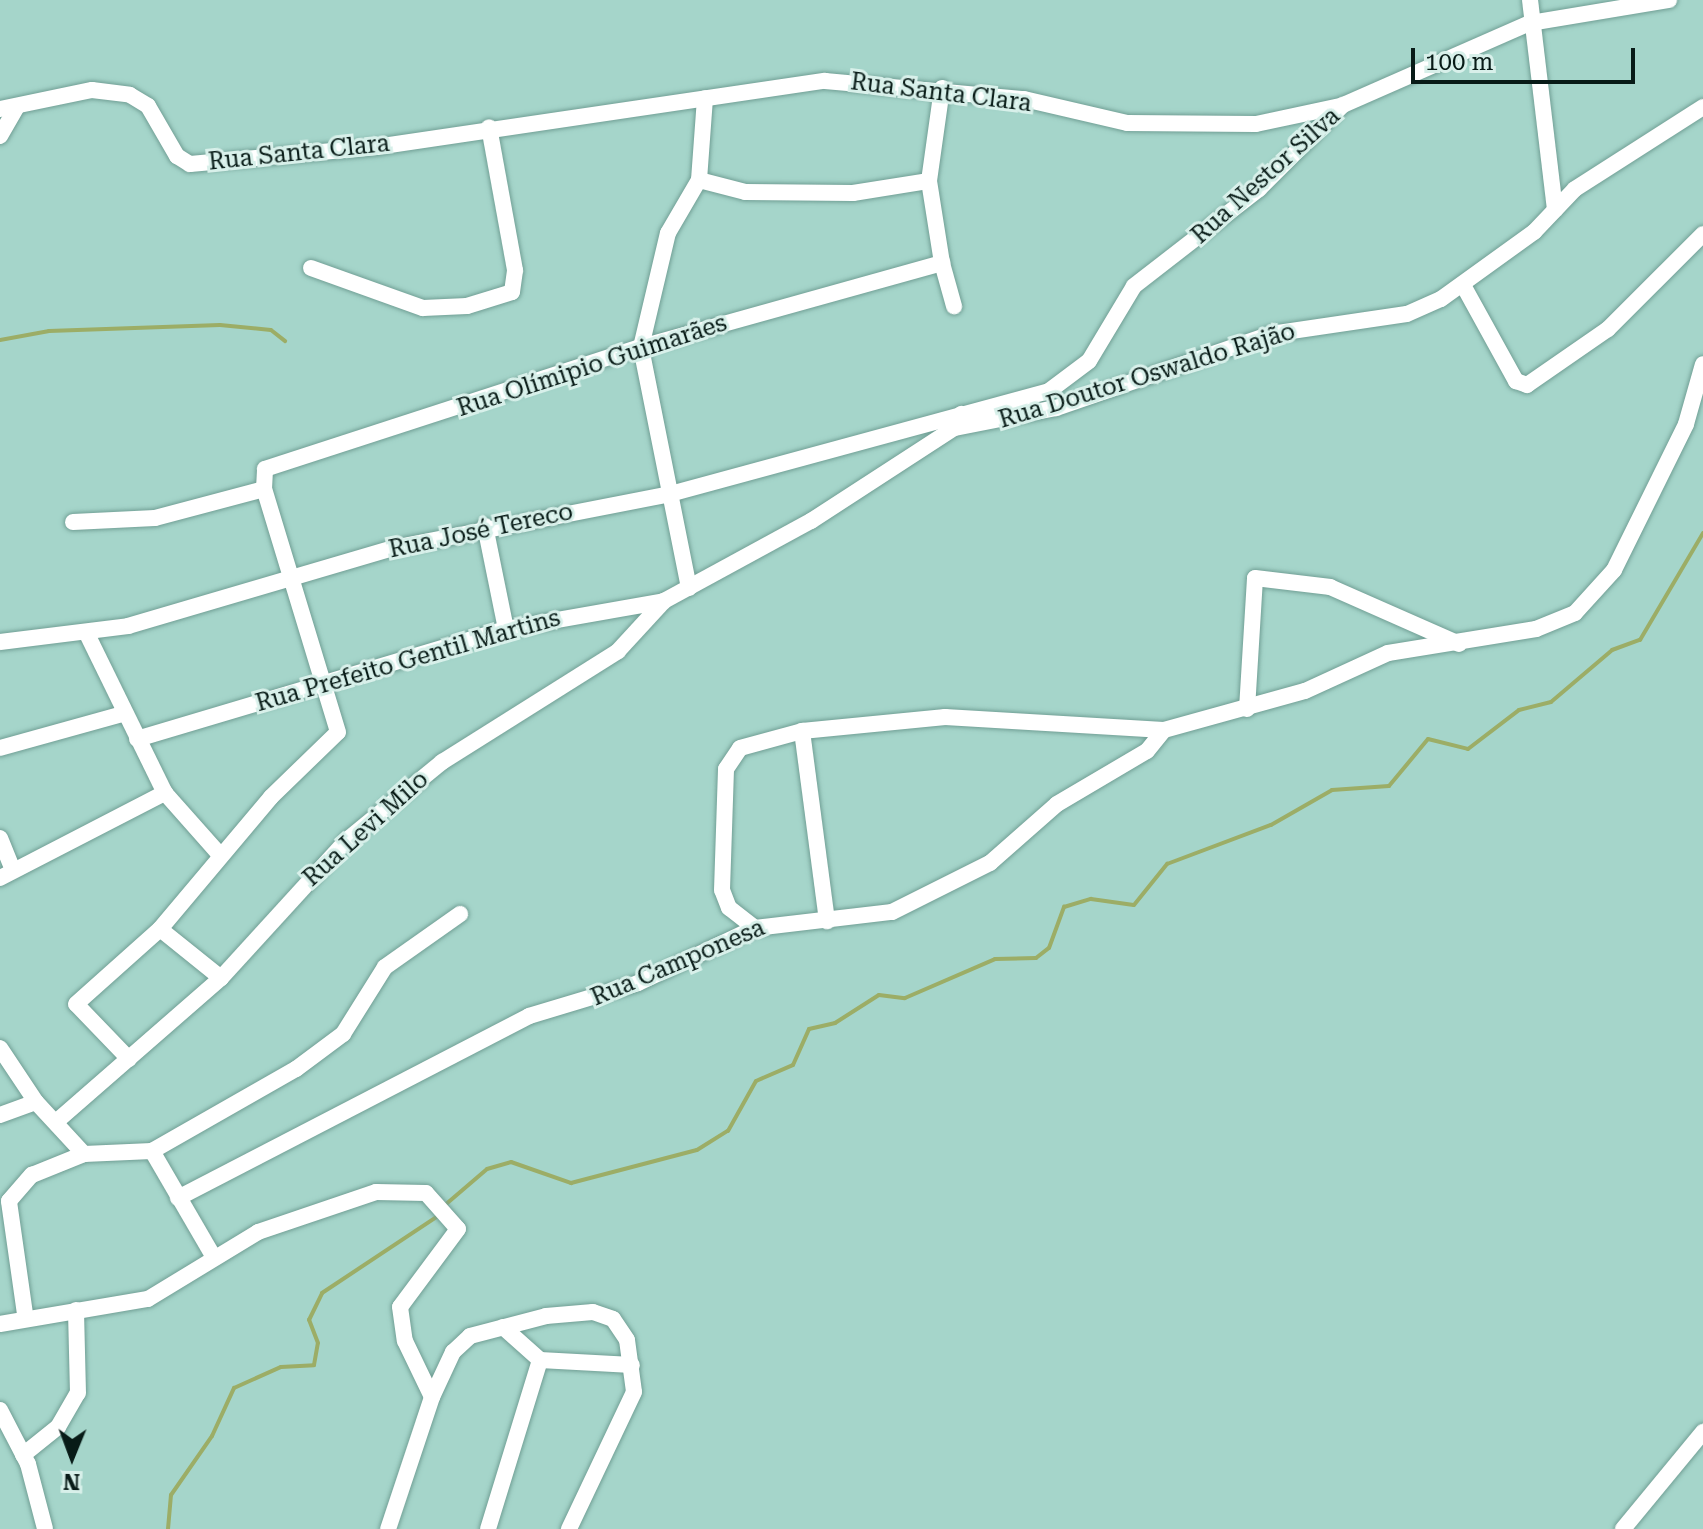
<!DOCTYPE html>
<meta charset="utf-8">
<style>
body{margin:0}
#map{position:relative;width:1703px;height:1529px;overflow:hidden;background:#a5d5ca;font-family:"Roboto Serif",serif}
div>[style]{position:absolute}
.stream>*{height:4px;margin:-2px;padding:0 2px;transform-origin:2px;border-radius:2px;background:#9cad66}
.roads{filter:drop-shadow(0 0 2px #719f95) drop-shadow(0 0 2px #719f95)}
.minor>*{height:16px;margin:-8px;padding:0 8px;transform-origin:8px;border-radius:8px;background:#fff}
span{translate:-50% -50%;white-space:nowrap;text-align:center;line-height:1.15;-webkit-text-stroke:6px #d8f0ea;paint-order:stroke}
.street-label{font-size:24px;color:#081b17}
.north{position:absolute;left:32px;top:1417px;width:80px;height:80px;-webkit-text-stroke:6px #d8f0ea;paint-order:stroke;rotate:181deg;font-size:22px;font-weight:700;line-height:32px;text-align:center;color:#081b17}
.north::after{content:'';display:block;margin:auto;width:28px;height:36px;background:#081b17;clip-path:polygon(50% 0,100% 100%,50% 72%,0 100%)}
.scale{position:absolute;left:1411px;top:48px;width:224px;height:36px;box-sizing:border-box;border:4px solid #081b17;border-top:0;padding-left:10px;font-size:24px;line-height:28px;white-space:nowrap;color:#081b17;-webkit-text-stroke:6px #d8f0ea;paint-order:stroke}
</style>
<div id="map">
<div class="stream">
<div style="left:0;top:340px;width:50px;rotate:-10.4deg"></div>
<div style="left:49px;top:331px;width:171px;rotate:-2deg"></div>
<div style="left:220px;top:325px;width:51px;rotate:5.6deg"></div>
<div style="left:271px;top:330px;width:18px;rotate:38deg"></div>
<div style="left:445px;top:1205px;width:55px;rotate:-40.6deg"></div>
<div style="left:487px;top:1169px;width:25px;rotate:-16deg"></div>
<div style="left:511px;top:1162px;width:64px;rotate:19.3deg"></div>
<div style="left:571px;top:1183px;width:130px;rotate:-14.7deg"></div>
<div style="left:697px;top:1150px;width:36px;rotate:-32deg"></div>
<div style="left:728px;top:1131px;width:57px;rotate:-60.8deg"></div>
<div style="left:756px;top:1081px;width:40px;rotate:-23.4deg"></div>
<div style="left:793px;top:1065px;width:39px;rotate:-66deg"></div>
<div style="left:809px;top:1029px;width:27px;rotate:-13deg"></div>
<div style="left:835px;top:1023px;width:52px;rotate:-32.5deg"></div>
<div style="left:879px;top:995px;width:26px;rotate:7deg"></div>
<div style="left:905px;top:998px;width:98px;rotate:-23.4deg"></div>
<div style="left:995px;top:959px;width:41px;rotate:-1.4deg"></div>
<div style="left:1036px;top:958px;width:16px;rotate:-38deg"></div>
<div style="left:1049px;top:948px;width:44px;rotate:-69.9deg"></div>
<div style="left:1064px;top:907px;width:28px;rotate:-17deg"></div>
<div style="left:1091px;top:899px;width:43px;rotate:7.9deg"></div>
<div style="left:1134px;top:905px;width:53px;rotate:-51.2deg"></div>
<div style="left:1167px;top:864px;width:111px;rotate:-20.6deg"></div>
<div style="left:1271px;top:825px;width:70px;rotate:-29.8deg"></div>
<div style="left:1332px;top:790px;width:57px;rotate:-4deg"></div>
<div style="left:1389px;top:786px;width:61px;rotate:-50.3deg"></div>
<div style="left:1428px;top:739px;width:41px;rotate:14deg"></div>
<div style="left:1468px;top:749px;width:64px;rotate:-37.4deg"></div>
<div style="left:1519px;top:710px;width:33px;rotate:-14deg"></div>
<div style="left:1551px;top:702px;width:80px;rotate:-40.4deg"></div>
<div style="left:1612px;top:650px;width:30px;rotate:-20deg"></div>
<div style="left:1640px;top:640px;width:124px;rotate:-59.5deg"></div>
<div style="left:168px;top:1529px;width:34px;rotate:-85deg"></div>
<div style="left:171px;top:1495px;width:72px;rotate:-55.2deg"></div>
<div style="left:212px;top:1436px;width:53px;rotate:-65.4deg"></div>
<div style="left:234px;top:1388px;width:51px;rotate:-24.1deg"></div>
<div style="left:281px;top:1367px;width:33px;rotate:-3deg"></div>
<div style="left:314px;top:1365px;width:22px;rotate:-80deg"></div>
<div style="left:318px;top:1343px;width:25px;rotate:-111deg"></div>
<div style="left:309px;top:1320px;width:30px;rotate:-64deg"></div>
<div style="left:322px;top:1293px;width:139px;rotate:-33.6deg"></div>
</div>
<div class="roads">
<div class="minor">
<div style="left:1530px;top:0;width:211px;rotate:83.2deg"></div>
<div style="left:0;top:109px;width:94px;rotate:-11.7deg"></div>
<div style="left:92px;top:90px;width:38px;rotate:7deg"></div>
<div style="left:130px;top:95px;width:21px;rotate:31deg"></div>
<div style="left:148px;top:106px;width:58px;rotate:59.9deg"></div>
<div style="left:177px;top:156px;width:15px;rotate:32deg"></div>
<div style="left:190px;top:164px;width:187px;rotate:-5.2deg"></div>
<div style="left:376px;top:147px;width:454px;rotate:-8.4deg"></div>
<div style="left:825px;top:81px;width:200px;rotate:5.2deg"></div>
<div style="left:1024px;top:99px;width:106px;rotate:13.1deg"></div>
<div style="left:1127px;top:123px;width:129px;rotate:0.4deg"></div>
<div style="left:1256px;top:124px;width:87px;rotate:-12deg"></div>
<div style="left:0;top:136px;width:34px;rotate:-60deg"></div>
<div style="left:699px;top:180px;width:48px;rotate:14.6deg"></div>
<div style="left:745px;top:192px;width:108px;rotate:0.5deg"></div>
<div style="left:853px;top:193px;width:77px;rotate:-9deg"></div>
<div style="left:942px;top:263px;width:45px;rotate:74.4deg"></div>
<div style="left:311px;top:268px;width:119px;rotate:19.7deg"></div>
<div style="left:423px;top:308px;width:44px;rotate:-2.6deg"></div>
<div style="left:467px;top:306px;width:47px;rotate:-17.3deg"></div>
<div style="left:512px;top:292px;width:22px;rotate:-82deg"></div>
<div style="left:515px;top:270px;width:145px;rotate:-100.3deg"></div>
<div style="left:1463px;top:285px;width:110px;rotate:61.1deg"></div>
<div style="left:1516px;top:381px;width:12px;rotate:20deg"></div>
<div style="left:1527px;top:385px;width:98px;rotate:-34.7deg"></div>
<div style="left:1608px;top:329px;width:134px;rotate:-45deg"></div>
<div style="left:954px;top:428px;width:104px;rotate:-11.1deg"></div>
<div style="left:1056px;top:408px;width:227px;rotate:-19deg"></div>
<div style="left:1271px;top:334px;width:137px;rotate:-8.4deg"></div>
<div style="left:1407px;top:314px;width:37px;rotate:-24deg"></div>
<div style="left:1441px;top:299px;width:115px;rotate:-35.8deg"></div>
<div style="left:1534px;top:232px;width:59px;rotate:-46.4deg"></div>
<div style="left:1575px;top:189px;width:152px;rotate:-32.6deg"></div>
<div style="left:73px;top:522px;width:82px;rotate:-2.8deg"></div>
<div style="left:155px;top:518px;width:113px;rotate:-14.9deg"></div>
<div style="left:485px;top:526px;width:105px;rotate:78.5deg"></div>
<div style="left:689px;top:588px;width:246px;rotate:-101.3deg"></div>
<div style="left:641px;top:347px;width:117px;rotate:-76.7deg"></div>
<div style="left:668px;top:233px;width:61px;rotate:-59.7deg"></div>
<div style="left:699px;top:180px;width:82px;rotate:-85.8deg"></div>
<div style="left:87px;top:634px;width:177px;rotate:63.9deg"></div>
<div style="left:165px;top:793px;width:84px;rotate:48.4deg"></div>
<div style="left:0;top:642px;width:129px;rotate:-7.1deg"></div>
<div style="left:128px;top:626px;width:276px;rotate:-16.4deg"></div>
<div style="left:393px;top:548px;width:282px;rotate:-11deg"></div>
<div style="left:670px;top:494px;width:393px;rotate:-15.2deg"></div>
<div style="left:1049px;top:391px;width:50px;rotate:-36.9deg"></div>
<div style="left:1089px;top:361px;width:87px;rotate:-59deg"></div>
<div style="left:1134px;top:286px;width:158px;rotate:-37.8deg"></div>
<div style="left:1259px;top:189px;width:119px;rotate:-45deg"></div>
<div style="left:1343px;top:105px;width:204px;rotate:-23.7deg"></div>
<div style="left:1530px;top:23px;width:141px;rotate:-9.4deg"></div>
<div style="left:1247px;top:709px;width:131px;rotate:-86.5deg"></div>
<div style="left:1255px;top:578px;width:76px;rotate:6.8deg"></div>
<div style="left:1330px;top:587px;width:141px;rotate:23.8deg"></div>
<div style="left:802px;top:731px;width:192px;rotate:82.5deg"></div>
<div style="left:137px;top:739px;width:385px;rotate:-16.6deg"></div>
<div style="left:506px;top:629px;width:160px;rotate:-10deg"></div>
<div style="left:664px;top:601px;width:167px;rotate:-28.6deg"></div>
<div style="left:811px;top:521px;width:171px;rotate:-33deg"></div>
<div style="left:954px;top:428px;width:16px;rotate:-63deg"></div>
<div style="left:0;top:748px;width:128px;rotate:-15.5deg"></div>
<div style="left:0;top:838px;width:35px;rotate:68deg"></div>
<div style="left:0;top:878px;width:186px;rotate:-27.3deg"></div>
<div style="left:755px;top:928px;width:33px;rotate:-142deg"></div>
<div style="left:729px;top:908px;width:19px;rotate:-111deg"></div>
<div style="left:722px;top:890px;width:121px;rotate:-88.1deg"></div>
<div style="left:726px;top:769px;width:25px;rotate:-56deg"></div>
<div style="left:740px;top:748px;width:64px;rotate:-15.3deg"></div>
<div style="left:802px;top:731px;width:144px;rotate:-5.6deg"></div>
<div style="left:945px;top:717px;width:219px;rotate:3.4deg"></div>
<div style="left:1164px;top:730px;width:146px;rotate:-15.5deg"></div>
<div style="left:1305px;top:691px;width:91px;rotate:-24.6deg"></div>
<div style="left:1388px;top:653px;width:150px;rotate:-9.2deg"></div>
<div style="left:1536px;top:629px;width:42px;rotate:-22.3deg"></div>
<div style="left:1575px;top:613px;width:58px;rotate:-47.8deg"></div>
<div style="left:1614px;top:570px;width:163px;rotate:-63.7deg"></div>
<div style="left:1686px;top:424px;width:62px;rotate:-74.2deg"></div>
<div style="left:221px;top:978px;width:78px;rotate:-141.2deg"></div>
<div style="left:160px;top:929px;width:172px;rotate:-49.9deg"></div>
<div style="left:271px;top:797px;width:93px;rotate:-44.1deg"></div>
<div style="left:338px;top:732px;width:254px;rotate:-106.9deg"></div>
<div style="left:264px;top:489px;width:20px;rotate:-87deg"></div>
<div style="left:265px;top:469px;width:395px;rotate:-18deg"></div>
<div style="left:641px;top:347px;width:313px;rotate:-15.6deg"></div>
<div style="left:942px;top:263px;width:83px;rotate:-99deg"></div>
<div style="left:929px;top:181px;width:94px;rotate:-82deg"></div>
<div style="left:0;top:1048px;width:65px;rotate:56.3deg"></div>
<div style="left:36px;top:1102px;width:71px;rotate:47.3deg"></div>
<div style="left:129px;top:1059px;width:76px;rotate:-133.9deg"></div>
<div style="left:76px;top:1004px;width:113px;rotate:-41.8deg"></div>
<div style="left:0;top:1115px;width:38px;rotate:-20deg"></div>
<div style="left:57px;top:1121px;width:218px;rotate:-41.1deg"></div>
<div style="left:221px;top:978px;width:188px;rotate:-47.6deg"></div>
<div style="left:348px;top:839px;width:122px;rotate:-39.3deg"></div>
<div style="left:442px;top:762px;width:208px;rotate:-32.2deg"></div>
<div style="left:618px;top:651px;width:68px;rotate:-47.4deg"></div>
<div style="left:152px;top:1151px;width:119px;rotate:59.8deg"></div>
<div style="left:178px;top:1198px;width:395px;rotate:-27.4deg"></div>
<div style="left:529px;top:1016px;width:114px;rotate:-16.8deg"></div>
<div style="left:638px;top:983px;width:129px;rotate:-25.2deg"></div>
<div style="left:755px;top:928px;width:138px;rotate:-6.7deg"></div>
<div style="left:892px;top:912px;width:110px;rotate:-26.6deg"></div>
<div style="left:990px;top:863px;width:89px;rotate:-41.4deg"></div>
<div style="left:1057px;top:804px;width:104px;rotate:-30.5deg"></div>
<div style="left:1147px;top:751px;width:27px;rotate:-51deg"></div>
<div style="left:25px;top:1314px;width:114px;rotate:-98.1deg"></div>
<div style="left:9px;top:1201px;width:35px;rotate:-49deg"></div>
<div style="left:32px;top:1175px;width:56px;rotate:-22deg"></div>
<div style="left:84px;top:1154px;width:68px;rotate:-2.5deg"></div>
<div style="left:152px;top:1151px;width:166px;rotate:-29.7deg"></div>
<div style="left:296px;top:1069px;width:59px;rotate:-36.7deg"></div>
<div style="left:343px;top:1034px;width:79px;rotate:-57.9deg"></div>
<div style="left:385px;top:967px;width:92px;rotate:-35.2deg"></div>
<div style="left:0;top:1324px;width:150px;rotate:-9.6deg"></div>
<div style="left:148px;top:1299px;width:129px;rotate:-31.3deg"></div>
<div style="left:258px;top:1232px;width:125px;rotate:-18.7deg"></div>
<div style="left:376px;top:1192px;width:50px;rotate:1.1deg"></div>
<div style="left:426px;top:1193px;width:48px;rotate:48.4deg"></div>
<div style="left:458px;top:1229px;width:97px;rotate:126.6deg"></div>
<div style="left:400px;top:1307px;width:34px;rotate:82deg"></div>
<div style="left:405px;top:1341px;width:62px;rotate:64.3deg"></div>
<div style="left:432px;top:1397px;width:139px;rotate:108.4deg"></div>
<div style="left:503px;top:1327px;width:50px;rotate:41.7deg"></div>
<div style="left:540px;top:1360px;width:92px;rotate:3.1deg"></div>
<div style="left:432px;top:1397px;width:50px;rotate:-65deg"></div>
<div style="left:453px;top:1352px;width:23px;rotate:-43deg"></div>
<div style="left:470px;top:1336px;width:79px;rotate:-14.7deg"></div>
<div style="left:546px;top:1316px;width:47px;rotate:-4.9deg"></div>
<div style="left:593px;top:1312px;width:21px;rotate:19deg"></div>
<div style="left:613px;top:1319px;width:25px;rotate:56deg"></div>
<div style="left:627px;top:1340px;width:52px;rotate:82.3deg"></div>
<div style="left:634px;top:1392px;width:152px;rotate:115.4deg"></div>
<div style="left:0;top:1410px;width:61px;rotate:62.6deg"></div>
<div style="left:28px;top:1464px;width:67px;rotate:75.3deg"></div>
<div style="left:23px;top:1455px;width:45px;rotate:-38.7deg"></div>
<div style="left:58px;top:1427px;width:39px;rotate:-60deg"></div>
<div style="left:78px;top:1393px;width:83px;rotate:-91.4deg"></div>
<div style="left:488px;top:1529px;width:177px;rotate:-72.9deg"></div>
<div style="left:1623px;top:1529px;width:126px;rotate:-50.5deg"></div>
</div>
</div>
<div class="street-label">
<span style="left:941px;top:93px;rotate:7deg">Rua Santa Clara</span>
<span style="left:299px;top:153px;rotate:-6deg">Rua Santa Clara</span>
<span style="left:1266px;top:176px;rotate:-42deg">Rua Nestor Silva</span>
<span style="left:592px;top:366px;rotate:-18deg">Rua Olímipio Guimarães</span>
<span style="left:1147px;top:376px;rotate:-17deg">Rua Doutor Oswaldo Rajão</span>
<span style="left:481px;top:531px;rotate:-12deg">Rua José Tereco</span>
<span style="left:408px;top:661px;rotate:-16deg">Rua Prefeito Gentil Martins</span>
<span style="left:366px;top:829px;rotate:-42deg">Rua Levi Milo</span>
<span style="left:678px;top:963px;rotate:-23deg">Rua Camponesa</span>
</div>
<div class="north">N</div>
<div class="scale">100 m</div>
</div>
